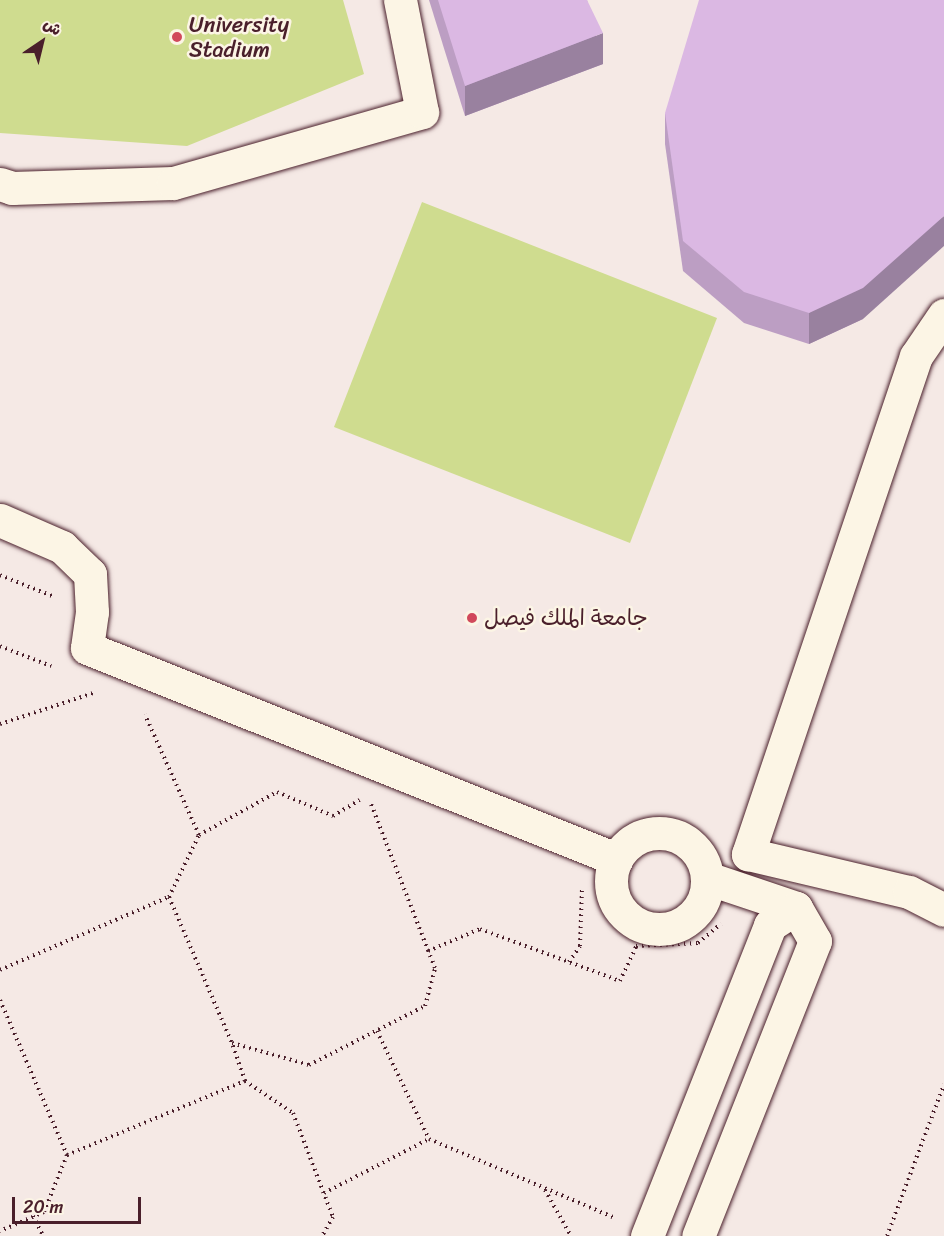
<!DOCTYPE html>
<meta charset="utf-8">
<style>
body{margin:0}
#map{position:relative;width:944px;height:1236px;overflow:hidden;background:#f5e9e5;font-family:Sriracha,"Playpen Sans Arabic",sans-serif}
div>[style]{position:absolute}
.green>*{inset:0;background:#cfdc8f}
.path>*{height:4px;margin-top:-2px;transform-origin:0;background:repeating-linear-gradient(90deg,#4a1f2b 0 1.5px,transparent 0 6px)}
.roads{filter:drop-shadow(0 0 2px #4a1f2b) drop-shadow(0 0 2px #4a1f2b)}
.minor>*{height:33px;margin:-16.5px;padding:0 16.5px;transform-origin:16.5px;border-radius:16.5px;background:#fcf5e5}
.minor>.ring{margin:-16.5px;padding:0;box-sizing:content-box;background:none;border:33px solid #fcf5e5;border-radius:50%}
.wall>*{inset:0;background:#bc9ec3}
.shaded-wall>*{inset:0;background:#99819f}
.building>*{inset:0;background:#dbb8e3}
.dots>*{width:16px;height:16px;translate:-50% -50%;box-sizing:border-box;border:3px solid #fcf5e5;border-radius:50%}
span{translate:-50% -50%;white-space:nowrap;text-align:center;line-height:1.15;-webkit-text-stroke:5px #fcf5e5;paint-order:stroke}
.poi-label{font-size:22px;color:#4a1f2b}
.left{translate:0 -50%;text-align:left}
.north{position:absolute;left:12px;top:12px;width:60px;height:60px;-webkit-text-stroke:4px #fcf5e5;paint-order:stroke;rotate:35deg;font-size:16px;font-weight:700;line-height:24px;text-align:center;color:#4a1f2b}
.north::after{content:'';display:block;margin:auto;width:21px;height:27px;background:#4a1f2b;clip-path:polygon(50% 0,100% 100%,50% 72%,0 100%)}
.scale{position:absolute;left:12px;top:1197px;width:129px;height:27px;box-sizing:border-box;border:3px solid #4a1f2b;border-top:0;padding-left:8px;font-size:18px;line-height:21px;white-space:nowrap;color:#4a1f2b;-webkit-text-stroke:4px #fcf5e5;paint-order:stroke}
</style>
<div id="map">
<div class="green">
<div style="clip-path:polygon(0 0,343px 0,364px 74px,187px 146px,0 133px)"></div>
<div style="clip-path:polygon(422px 202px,717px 318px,630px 543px,334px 427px)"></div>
</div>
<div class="path">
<div style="left:0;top:575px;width:56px;rotate:22deg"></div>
<div style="left:0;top:646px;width:55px;rotate:21.4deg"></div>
<div style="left:0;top:724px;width:98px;rotate:-18.4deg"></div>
<div style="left:199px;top:835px;width:89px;rotate:-28.9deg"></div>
<div style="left:277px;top:792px;width:61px;rotate:23.2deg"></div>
<div style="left:333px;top:816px;width:31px;rotate:-31deg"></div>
<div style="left:169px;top:897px;width:159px;rotate:66.7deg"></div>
<div style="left:232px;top:1043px;width:80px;rotate:15.9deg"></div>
<div style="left:309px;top:1065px;width:130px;rotate:-27deg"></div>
<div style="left:425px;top:1006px;width:39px;rotate:-75deg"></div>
<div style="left:435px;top:968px;width:176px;rotate:-111.3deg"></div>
<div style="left:428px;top:951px;width:56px;rotate:-22.9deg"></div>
<div style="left:480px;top:929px;width:149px;rotate:20.4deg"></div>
<div style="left:620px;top:981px;width:38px;rotate:-65deg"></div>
<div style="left:636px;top:946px;width:62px;rotate:-2.8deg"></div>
<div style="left:698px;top:943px;width:30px;rotate:-40deg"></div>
<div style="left:569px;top:962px;width:19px;rotate:-55deg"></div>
<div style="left:580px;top:946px;width:58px;rotate:-88deg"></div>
<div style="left:0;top:970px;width:184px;rotate:-23.4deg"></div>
<div style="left:169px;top:897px;width:69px;rotate:-64.2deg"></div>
<div style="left:199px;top:835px;width:132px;rotate:-114.2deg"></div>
<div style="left:0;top:1000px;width:169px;rotate:66.6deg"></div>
<div style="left:67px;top:1155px;width:61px;rotate:112deg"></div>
<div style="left:44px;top:1212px;width:48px;rotate:156.6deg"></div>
<div style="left:377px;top:1031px;width:120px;rotate:64.3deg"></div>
<div style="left:429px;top:1139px;width:200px;rotate:23deg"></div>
<div style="left:245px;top:1081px;width:58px;rotate:33.7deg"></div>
<div style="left:293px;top:1113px;width:111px;rotate:69deg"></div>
<div style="left:333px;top:1217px;width:22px;rotate:120deg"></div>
<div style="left:67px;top:1155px;width:193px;rotate:-22.6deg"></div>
<div style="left:245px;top:1081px;width:40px;rotate:-108.9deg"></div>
<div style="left:545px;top:1190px;width:53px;rotate:60.5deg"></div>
<div style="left:324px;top:1193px;width:118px;rotate:-27.2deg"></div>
<div style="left:33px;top:1216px;width:22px;rotate:63deg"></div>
<div style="left:887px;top:1236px;width:162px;rotate:-69.4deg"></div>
</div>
<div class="roads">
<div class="minor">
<div style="left:0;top:184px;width:13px;rotate:18deg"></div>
<div style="left:12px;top:188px;width:161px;rotate:-1.8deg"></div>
<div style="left:173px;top:183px;width:259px;rotate:-15.9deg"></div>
<div style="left:422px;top:112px;width:114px;rotate:-101.1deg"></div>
<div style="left:944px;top:315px;width:50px;rotate:124.3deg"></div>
<div style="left:916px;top:356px;width:526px;rotate:108.64deg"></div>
<div style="left:748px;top:854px;width:165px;rotate:13.3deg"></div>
<div style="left:909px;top:892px;width:39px;rotate:27deg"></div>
<div style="left:0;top:520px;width:68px;rotate:23.5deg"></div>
<div style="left:62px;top:547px;width:39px;rotate:44deg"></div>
<div style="left:90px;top:574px;width:38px;rotate:87deg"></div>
<div style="left:92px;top:612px;width:36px;rotate:98deg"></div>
<div style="left:87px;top:648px;width:570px;rotate:21.75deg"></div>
<div class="ring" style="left:611px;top:833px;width:63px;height:63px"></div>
<div style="left:707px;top:878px;width:94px;rotate:18.6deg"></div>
<div style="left:647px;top:1236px;width:334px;rotate:-68.4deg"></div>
<div style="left:770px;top:925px;width:31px;rotate:-33deg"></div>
<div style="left:796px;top:908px;width:38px;rotate:60deg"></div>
<div style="left:815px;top:941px;width:317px;rotate:111.6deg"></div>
</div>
</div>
<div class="wall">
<div style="clip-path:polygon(429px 0,587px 0,603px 64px,465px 116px)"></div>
<div style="clip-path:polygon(665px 113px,863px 319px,809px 344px,744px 323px,683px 271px,665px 144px)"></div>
</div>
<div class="shaded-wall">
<div style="clip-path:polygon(603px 33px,603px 64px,465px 116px,465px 86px)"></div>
<div style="clip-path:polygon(944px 216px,944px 246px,863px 319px,809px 344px,809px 313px)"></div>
</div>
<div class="building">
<div style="clip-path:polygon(438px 0,587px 0,603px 33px,465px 86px)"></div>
<div style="clip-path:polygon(699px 0,944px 0,944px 216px,863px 288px,809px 313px,744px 292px,683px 241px,665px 113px)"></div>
</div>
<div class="dots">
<div style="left:177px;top:37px;background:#d1495b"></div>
<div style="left:472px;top:618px;background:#d1495b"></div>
</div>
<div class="poi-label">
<span class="left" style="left:189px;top:37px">University<br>Stadium</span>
<span class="left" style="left:484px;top:618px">جامعة الملك فيصل</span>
</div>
<div class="north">ش</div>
<div class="scale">20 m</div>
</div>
